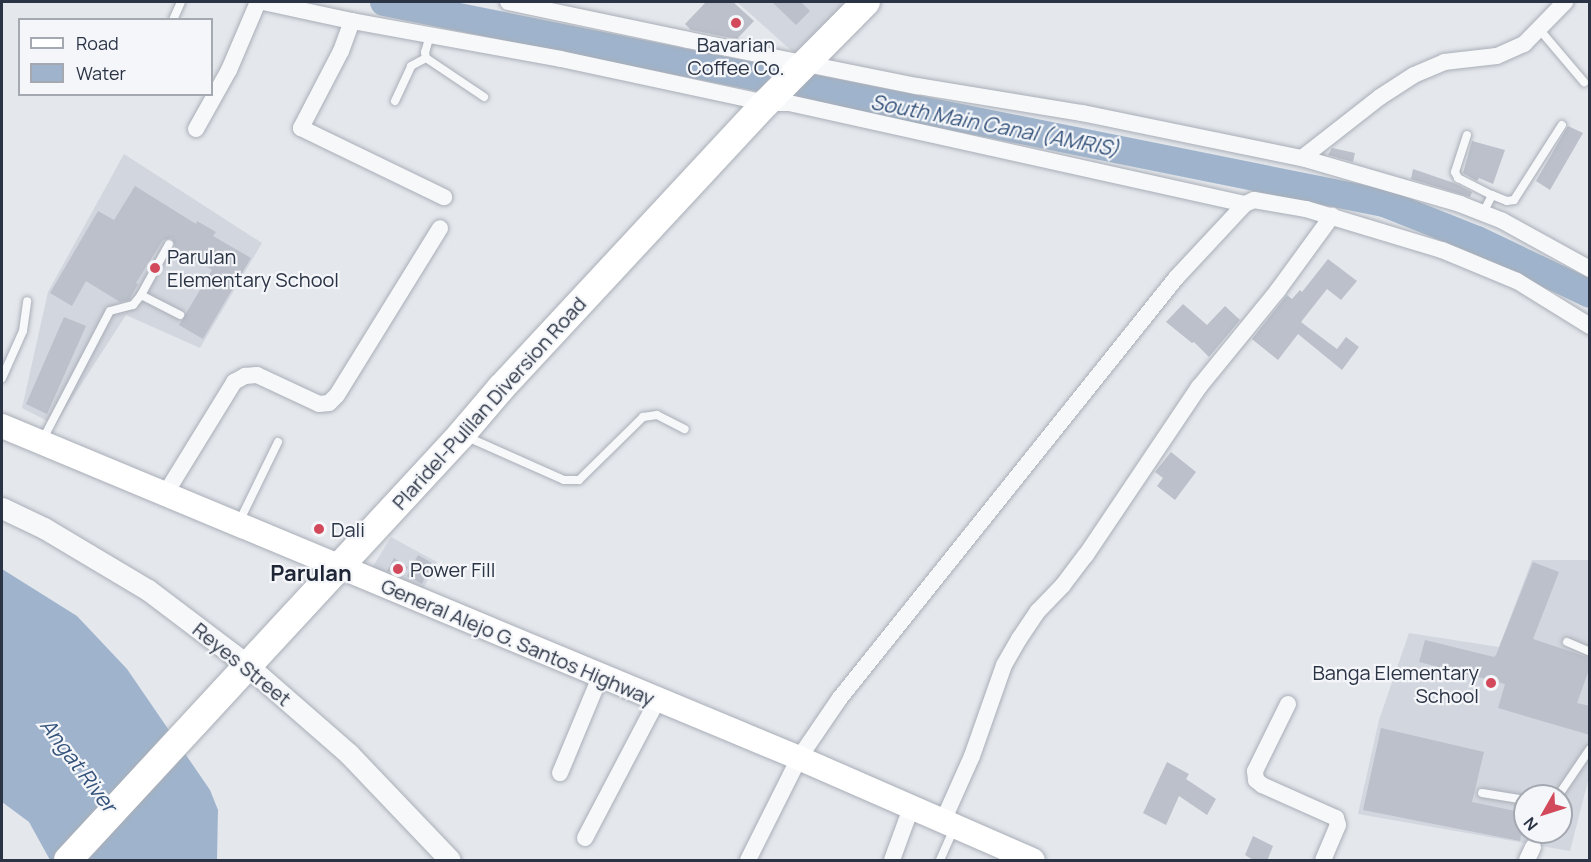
<!DOCTYPE html>
<style>
body{margin:0}
#map{position:relative;width:1591px;height:862px;overflow:hidden;background:#e4e7ec;font-family:Manrope,sans-serif}
div>[style]{position:absolute}
.built>*{inset:0;background:#d2d6de}
.water>*{inset:0;background:#9fb4cc}
.river>*{height:28px;margin:-14px;padding:0 14px;transform-origin:14px;border-radius:14px;background:#9fb4cc}
.building>*{inset:0;background:#bbc0ca}
.roads{filter:drop-shadow(0 0 2px #a9aeb7) drop-shadow(0 0 2px #a9aeb7)}
.service>*{height:8px;margin:-4px;padding:0 4px;transform-origin:4px;border-radius:4px;background:#f7f8fa}
.minor>*{height:16px;margin:-8px;padding:0 8px;transform-origin:8px;border-radius:8px;background:#f7f8fa}
.tertiary>*{height:21px;margin:-10.5px;padding:0 10.5px;transform-origin:10.5px;border-radius:10.5px;background:#f7f8fa}
.secondary>*{height:24px;margin:-12px;padding:0 12px;transform-origin:12px;border-radius:12px;background:#fff}
.trunk>*{height:28px;margin:-14px;padding:0 14px;transform-origin:14px;border-radius:14px;background:#fff}
.dots>*{width:16px;height:16px;translate:-50% -50%;box-sizing:border-box;border:3px solid #f4f6f9;border-radius:50%}
span{translate:-50% -50%;white-space:nowrap;text-align:center;line-height:1.15;-webkit-text-stroke:4.5px #f4f6f9;paint-order:stroke}
.poi-label{font-size:20px;color:#2b3445}
.left{translate:0 -50%;text-align:left}
.right{translate:-100% -50%;text-align:right}
.street-label{font-size:20px;color:#2b3445}
.water-label{font-size:21px;color:#34527a;font-style:italic}
.quarter-label{font-size:22px;color:#1d2536;font-weight:700}
.frame{position:absolute;inset:0;border:3px solid #2b3445;pointer-events:none}
.legend{position:absolute;left:18px;top:18px;width:195px;height:78px;box-sizing:border-box;background:#f4f6f9;border:2px solid #a4a8b1;margin:0;padding:8px 10px;list-style:none;font-size:18px;color:#2b3445}
.legend li{display:flex;align-items:center;gap:12px;height:30px}
.legend b{width:30px;border:2px solid #a4a8b1}
.north{position:absolute;left:1513px;top:784px;width:60px;height:60px;box-sizing:border-box;background:#f4f6f9;border:2px solid #a4a8b1;border-radius:50%;rotate:231deg;font-size:16px;font-weight:700;line-height:24px;text-align:center;color:#2b3445}
.north::after{content:'';display:block;margin:auto;width:21px;height:27px;background:#d1495b;clip-path:polygon(50% 0,100% 100%,50% 72%,0 100%)}
</style>
<div id="map">
<div class="built">
<div style="clip-path:polygon(737px 2px,858px 2px,802px 60px)"></div>
<div style="clip-path:polygon(124px 154px,262px 243px,200px 348px,126px 315px,55px 425px,22px 408px,48px 292px)"></div>
<div style="clip-path:polygon(391px 537px,437px 562px,420px 595px,369px 573px)"></div>
<div style="clip-path:polygon(evenodd,1532px 560px,1589px 560px,1589px 777px,1570px 851px,1358px 814px,1379px 720px,1409px 633px,1499px 647px,1532px 560px,1525px 796px,1561px 796px,1561px 832px,1525px 832px,1525px 796px)"></div>
</div>
<div class="water">
<div style="clip-path:polygon(2px 569px,77px 616px,127px 669px,210px 790px,218px 810px,217px 860px,50px 860px,29px 822px,2px 802px)"></div>
</div>
<div class="river">
<div style="left:384px;top:2px;width:1020px;rotate:11.37deg"></div>
<div style="left:1384px;top:203px;width:100px;rotate:21.7deg"></div>
<div style="left:1477px;top:240px;width:125px;rotate:25.5deg"></div>
</div>
<div class="building">
<div style="clip-path:polygon(706px 2px,733px 2px,754px 21px,737px 39px,691px 30px,685px 24px)"></div>
<div style="clip-path:polygon(772px 2px,801px 2px,810px 11px,796px 25px)"></div>
<div style="clip-path:polygon(1568px 126px,1583px 133px,1550px 190px,1536px 181px)"></div>
<div style="clip-path:polygon(1472px 141px,1505px 150px,1493px 184px,1479px 178px,1477px 181px,1463px 173px)"></div>
<div style="clip-path:polygon(1332px 148px,1355px 153px,1353px 162px,1328px 155px)"></div>
<div style="clip-path:polygon(1413px 169px,1454px 183px,1472px 192px,1470px 197px,1411px 179px)"></div>
<div style="clip-path:polygon(135px 186px,196px 224px,197px 221px,216px 232px,213px 236px,251px 258px,203px 339px,179px 325px,212px 270px,175px 247px,172px 238px,163px 240px,136px 283px,138px 284px,129px 300px,120px 302px,86px 281px,72px 306px,50px 293px,98px 211px,114px 220px)"></div>
<div style="clip-path:polygon(1328px 259px,1357px 281px,1341px 300px,1327px 289px,1301px 322px,1337px 349px,1346px 337px,1359px 347px,1342px 370px,1298px 334px,1278px 360px,1252px 339px,1287px 295px,1292px 299px,1300px 290px,1302px 292px)"></div>
<div style="clip-path:polygon(1183px 304px,1207px 325px,1225px 306px,1240px 320px,1209px 357px,1194px 342px,1192px 343px,1166px 322px)"></div>
<div style="clip-path:polygon(64px 317px,86px 326px,47px 414px,26px 404px)"></div>
<div style="clip-path:polygon(1171px 452px,1196px 472px,1175px 500px,1157px 486px,1163px 478px,1155px 472px)"></div>
<div style="clip-path:polygon(418px 555px,432px 563px,422px 584px,407px 576px)"></div>
<div style="clip-path:polygon(394px 558px,408px 567px,402px 577px,387px 571px)"></div>
<div style="clip-path:polygon(1533px 562px,1559px 572px,1533px 639px,1590px 658px,1590px 667px,1577px 703px,1590px 706px,1590px 735px,1498px 708px,1505px 684px,1419px 662px,1425px 640px,1494px 657px,1496px 655px)"></div>
<div style="clip-path:polygon(1381px 728px,1484px 752px,1472px 802px,1525px 813px,1520px 841px,1363px 810px)"></div>
<div style="clip-path:polygon(1167px 762px,1189px 774px,1186px 779px,1216px 799px,1207px 815px,1179px 796px,1166px 825px,1143px 813px)"></div>
<div style="clip-path:polygon(1253px 836px,1273px 846px,1267px 861px,1255px 861px,1245px 855px)"></div>
</div>
<div class="roads">
<div class="service">
<div style="left:173px;top:20px;width:20px;rotate:-66deg"></div>
<div style="left:1539px;top:29px;width:70px;rotate:49.7deg"></div>
<div style="left:430px;top:35px;width:18px;rotate:106deg"></div>
<div style="left:425px;top:52px;width:6px;rotate:81deg"></div>
<div style="left:426px;top:58px;width:70px;rotate:33.9deg"></div>
<div style="left:395px;top:101px;width:38px;rotate:-65deg"></div>
<div style="left:411px;top:66px;width:17px;rotate:-28deg"></div>
<div style="left:1467px;top:135px;width:39px;rotate:108deg"></div>
<div style="left:1455px;top:172px;width:7px;rotate:63deg"></div>
<div style="left:1458px;top:178px;width:38px;rotate:27deg"></div>
<div style="left:1483px;top:213px;width:20px;rotate:-63deg"></div>
<div style="left:1492px;top:195px;width:16px;rotate:22deg"></div>
<div style="left:1507px;top:201px;width:7px;rotate:-8deg"></div>
<div style="left:1514px;top:200px;width:89px;rotate:-57.4deg"></div>
<div style="left:141px;top:295px;width:58px;rotate:-61.2deg"></div>
<div style="left:2px;top:378px;width:51px;rotate:-65.9deg"></div>
<div style="left:23px;top:331px;width:30px;rotate:-82deg"></div>
<div style="left:465px;top:436px;width:108px;rotate:24deg"></div>
<div style="left:564px;top:480px;width:15px"></div>
<div style="left:579px;top:480px;width:90px;rotate:-44.5deg"></div>
<div style="left:643px;top:417px;width:14px;rotate:-8deg"></div>
<div style="left:657px;top:415px;width:31px;rotate:27deg"></div>
<div style="left:43px;top:439px;width:144px;rotate:-62.4deg"></div>
<div style="left:110px;top:311px;width:24px;rotate:-15deg"></div>
<div style="left:133px;top:305px;width:13px;rotate:-51deg"></div>
<div style="left:141px;top:295px;width:44px;rotate:27.1deg"></div>
<div style="left:239px;top:522px;width:89px;rotate:-64deg"></div>
<div style="left:1567px;top:642px;width:25px;rotate:23deg"></div>
<div style="left:1482px;top:793px;width:44px;rotate:9.2deg"></div>
<div style="left:1558px;top:796px;width:57px;rotate:-55.8deg"></div>
<div style="left:1533px;top:847px;width:16px;rotate:-68deg"></div>
<div style="left:940px;top:860px;width:36px;rotate:-66deg"></div>
</div>
<div class="minor">
<div style="left:263px;top:2px;width:91px;rotate:12.1deg"></div>
<div style="left:352px;top:21px;width:212px;rotate:10.3deg"></div>
<div style="left:561px;top:59px;width:210px;rotate:12.1deg"></div>
<div style="left:766px;top:103px;width:23px"></div>
<div style="left:789px;top:103px;width:467px;rotate:12.5deg"></div>
<div style="left:508px;top:2px;width:184px;rotate:11.9deg"></div>
<div style="left:688px;top:40px;width:234px;rotate:11.4deg"></div>
<div style="left:917px;top:86px;width:167px;rotate:9.3deg"></div>
<div style="left:1082px;top:113px;width:225px;rotate:11.6deg"></div>
<div style="left:1302px;top:158px;width:165px;rotate:16.2deg"></div>
<div style="left:1460px;top:204px;width:46px;rotate:21.6deg"></div>
<div style="left:1503px;top:221px;width:99px;rotate:28.9deg"></div>
<div style="left:352px;top:21px;width:32px;rotate:110deg"></div>
<div style="left:341px;top:51px;width:87px;rotate:117.5deg"></div>
<div style="left:301px;top:128px;width:159px;rotate:25.8deg"></div>
<div style="left:196px;top:129px;width:68px;rotate:-60.8deg"></div>
<div style="left:229px;top:70px;width:74px;rotate:-66.9deg"></div>
<div style="left:1302px;top:158px;width:99px;rotate:-38deg"></div>
<div style="left:1380px;top:97px;width:40px;rotate:-32.9deg"></div>
<div style="left:1414px;top:75px;width:33px;rotate:-23deg"></div>
<div style="left:1444px;top:62px;width:53px;rotate:-6.5deg"></div>
<div style="left:1497px;top:56px;width:30px;rotate:-24deg"></div>
<div style="left:1524px;top:44px;width:59px;rotate:-45.7deg"></div>
<div style="left:164px;top:496px;width:134px;rotate:-58.4deg"></div>
<div style="left:234px;top:382px;width:13px;rotate:-29deg"></div>
<div style="left:245px;top:376px;width:12px;rotate:-5deg"></div>
<div style="left:257px;top:375px;width:68px;rotate:25.1deg"></div>
<div style="left:319px;top:404px;width:10px;rotate:-6deg"></div>
<div style="left:329px;top:403px;width:11px;rotate:-45deg"></div>
<div style="left:337px;top:395px;width:196px;rotate:-58.3deg"></div>
<div style="left:1288px;top:704px;width:75px;rotate:116.2deg"></div>
<div style="left:1255px;top:771px;width:9px;rotate:84deg"></div>
<div style="left:1256px;top:780px;width:8px;rotate:40deg"></div>
<div style="left:1262px;top:785px;width:81px;rotate:24deg"></div>
<div style="left:1336px;top:818px;width:7px;rotate:74deg"></div>
<div style="left:1338px;top:825px;width:38px;rotate:113deg"></div>
<div style="left:560px;top:773px;width:104px;rotate:-67.4deg"></div>
<div style="left:943px;top:821px;width:71px;rotate:-66deg"></div>
<div style="left:972px;top:756px;width:96px;rotate:-70.6deg"></div>
<div style="left:1004px;top:665px;width:30px;rotate:-60deg"></div>
<div style="left:1019px;top:639px;width:34px;rotate:-56deg"></div>
<div style="left:1038px;top:611px;width:36px;rotate:-46deg"></div>
<div style="left:1063px;top:585px;width:38px;rotate:-53deg"></div>
<div style="left:1086px;top:555px;width:202px;rotate:-56.1deg"></div>
<div style="left:1199px;top:387px;width:125px;rotate:-50.8deg"></div>
<div style="left:1278px;top:290px;width:92px;rotate:-53.9deg"></div>
<div style="left:585px;top:838px;width:155px;rotate:-62.3deg"></div>
<div style="left:748px;top:860px;width:114px;rotate:-63.4deg"></div>
<div style="left:799px;top:758px;width:73px;rotate:-55.7deg"></div>
<div style="left:840px;top:698px;width:538px;rotate:-51.34deg"></div>
<div style="left:1176px;top:278px;width:101px;rotate:-47deg"></div>
<div style="left:1245px;top:204px;width:10px;rotate:-24deg"></div>
<div style="left:1254px;top:200px;width:53px;rotate:9.8deg"></div>
<div style="left:1306px;top:209px;width:142px;rotate:16.8deg"></div>
<div style="left:1442px;top:250px;width:81px;rotate:22.5deg"></div>
<div style="left:1517px;top:281px;width:86px;rotate:31.7deg"></div>
<div style="left:892px;top:860px;width:55px;rotate:-69.9deg"></div>
<div style="left:1527px;top:860px;width:14px;rotate:-65deg"></div>
</div>
<div class="tertiary">
<div style="left:2px;top:508px;width:47px;rotate:25.5deg"></div>
<div style="left:44px;top:528px;width:121px;rotate:30.8deg"></div>
<div style="left:148px;top:590px;width:124px;rotate:37.1deg"></div>
<div style="left:247px;top:665px;width:135px;rotate:41.1deg"></div>
<div style="left:349px;top:754px;width:146px;rotate:46.4deg"></div>
</div>
<div class="secondary">
<div style="left:2px;top:426px;width:863px;rotate:22.61deg"></div>
<div style="left:799px;top:758px;width:255px;rotate:23.6deg"></div>
</div>
<div class="trunk">
<div style="left:68px;top:860px;width:579px;rotate:-47.24deg"></div>
<div style="left:461px;top:435px;width:62px;rotate:-49.6deg"></div>
<div style="left:501px;top:388px;width:389px;rotate:-47.1deg"></div>
<div style="left:766px;top:103px;width:142px;rotate:-45.3deg"></div>
</div>
</div>
<div class="dots">
<div style="left:736px;top:23px;background:#d1495b"></div>
<div style="left:155px;top:268px;background:#d1495b"></div>
<div style="left:319px;top:529px;background:#d1495b"></div>
<div style="left:398px;top:569px;background:#d1495b"></div>
<div style="left:1491px;top:683px;background:#d1495b"></div>
</div>
<div class="poi-label">
<span style="left:736px;top:56px">Bavarian<br>Coffee Co.</span>
<span class="left" style="left:167px;top:268px">Parulan<br>Elementary School</span>
<span class="left" style="left:331px;top:529px">Dali</span>
<span class="left" style="left:410px;top:569px">Power Fill</span>
<span class="right" style="left:1479px;top:684px">Banga Elementary<br>School</span>
</div>
<div class="street-label">
<span style="left:489px;top:403px;rotate:-48deg">Plaridel-Pulilan Diversion Road</span>
<span style="left:518px;top:642px;rotate:23deg">General Alejo G. Santos Highway</span>
<span style="left:242px;top:664px;rotate:39deg">Reyes Street</span>
</div>
<div class="water-label">
<span style="left:995px;top:125px;rotate:11deg">South Main Canal (AMRIS)</span>
<span style="left:79px;top:765px;rotate:53deg">Angat River</span>
</div>
<div class="quarter-label">
<span style="left:311px;top:574px">Parulan</span>
</div>
<div class="frame"></div>
<ul class="legend">
<li><b style="height:8px;background:#fff"></b>Road</li>
<li><b style="height:16px;background:#9fb4cc"></b>Water</li>
</ul>
<div class="north">N</div>
</div>
